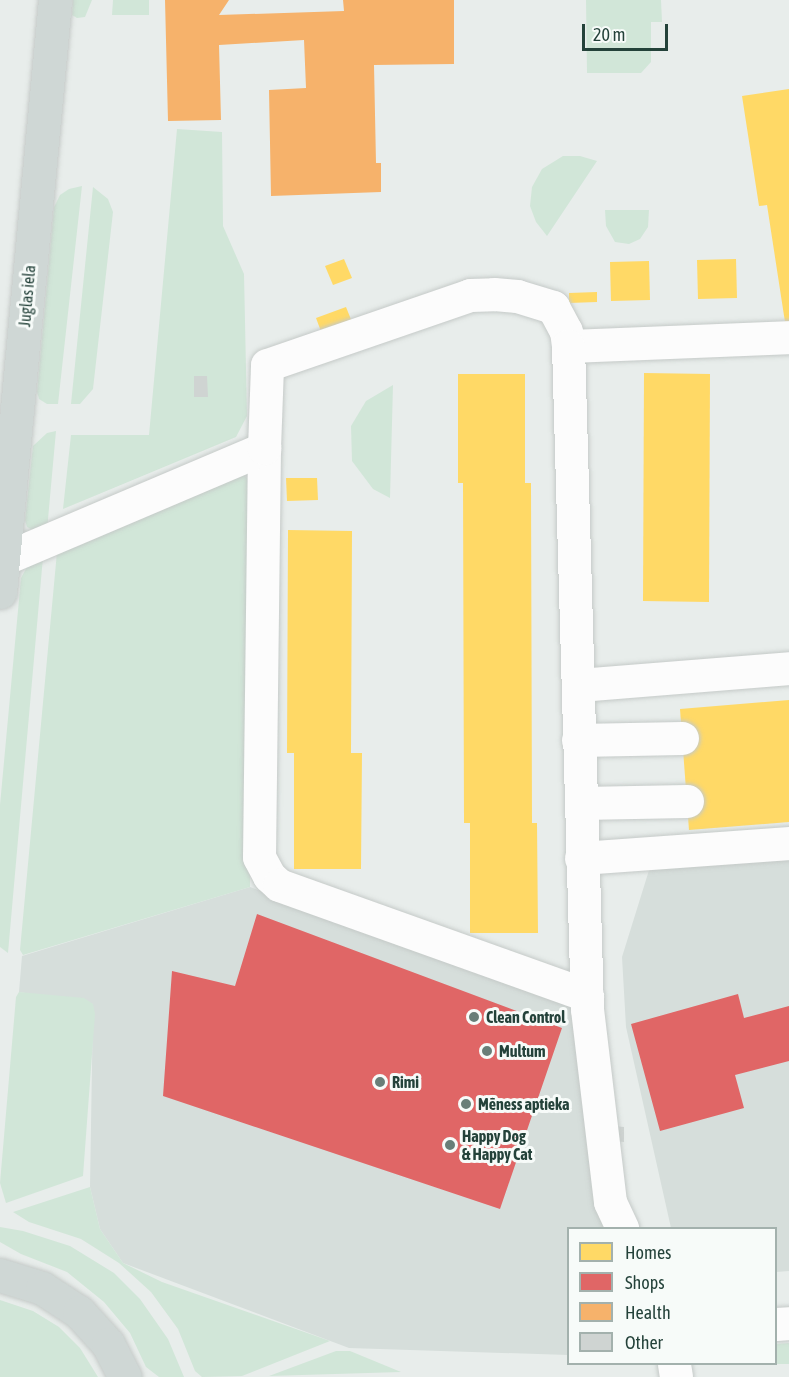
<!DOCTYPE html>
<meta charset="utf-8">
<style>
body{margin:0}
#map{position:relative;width:789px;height:1377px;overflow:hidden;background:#e8edeb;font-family:"Asap Condensed",sans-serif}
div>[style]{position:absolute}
.built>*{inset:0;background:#d6dedb}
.green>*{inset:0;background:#d1e6d8}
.homes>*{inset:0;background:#ffd966}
.shops>*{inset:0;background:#e06666}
.health>*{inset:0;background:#f6b26b}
.building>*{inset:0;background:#cfd4d2}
.roads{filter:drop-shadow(0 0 2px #c5cac8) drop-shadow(0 0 2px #c5cac8)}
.street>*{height:33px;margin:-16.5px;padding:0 16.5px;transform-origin:16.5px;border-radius:16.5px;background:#fcfcfc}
.primary>*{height:33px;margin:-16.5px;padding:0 16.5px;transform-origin:16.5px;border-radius:16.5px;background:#cfd7d5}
.dots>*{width:16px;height:16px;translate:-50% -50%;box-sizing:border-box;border:3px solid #f7fbf9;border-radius:50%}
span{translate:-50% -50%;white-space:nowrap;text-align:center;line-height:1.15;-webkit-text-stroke:6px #f7fbf9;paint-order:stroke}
.street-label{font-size:16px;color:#24423a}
.poi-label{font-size:16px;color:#24423a;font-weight:700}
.left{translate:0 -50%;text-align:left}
.legend{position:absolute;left:567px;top:1227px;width:210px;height:138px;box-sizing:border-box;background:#f7fbf9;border:2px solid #a3b1ad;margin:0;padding:8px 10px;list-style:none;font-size:18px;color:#24423a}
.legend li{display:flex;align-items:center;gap:12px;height:30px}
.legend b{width:30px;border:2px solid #a3b1ad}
.scale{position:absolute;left:582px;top:24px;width:86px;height:27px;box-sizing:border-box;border:3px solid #24423a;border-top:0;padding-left:8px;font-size:18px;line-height:21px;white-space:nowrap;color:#24423a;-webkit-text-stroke:4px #f7fbf9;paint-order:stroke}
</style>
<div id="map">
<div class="built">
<div style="clip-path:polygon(789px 855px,789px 1271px,776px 1272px,776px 1228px,671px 1228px,626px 1027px,622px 957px,650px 867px)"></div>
<div style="clip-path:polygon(250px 887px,579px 1006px,608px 1228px,568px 1228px,568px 1355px,349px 1348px,123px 1263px,100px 1229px,90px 1187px,93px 1004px,19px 992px,22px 956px)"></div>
</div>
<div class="green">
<div style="clip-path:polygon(73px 0,92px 0,85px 17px,77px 18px,72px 15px)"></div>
<div style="clip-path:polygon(113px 0,149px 0,149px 15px,112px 15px)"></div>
<div style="clip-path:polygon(586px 0,661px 0,662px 22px,651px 22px,651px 62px,641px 73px,587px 73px)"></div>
<div style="clip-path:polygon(177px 129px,222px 132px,223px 226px,244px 274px,247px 416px,236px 437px,63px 509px,71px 435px,149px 435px)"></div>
<div style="clip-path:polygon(563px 156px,580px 156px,597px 161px,547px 236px,536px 222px,530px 206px,532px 187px,542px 169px)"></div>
<div style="clip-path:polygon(82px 186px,58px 404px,47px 404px,39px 399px,37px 392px,54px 207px,60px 195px,69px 189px)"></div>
<div style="clip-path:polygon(93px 187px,108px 199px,113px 212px,93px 389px,80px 404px,71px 404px)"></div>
<div style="clip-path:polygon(605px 210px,649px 210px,648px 227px,640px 239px,629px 244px,615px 242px,606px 226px)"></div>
<div style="clip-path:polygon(393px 385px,390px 498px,373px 489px,352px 461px,351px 426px,366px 401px)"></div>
<div style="clip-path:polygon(56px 431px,47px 530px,33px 530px,27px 527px,25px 520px,33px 446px,47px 433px)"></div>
<div style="clip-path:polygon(244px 475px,250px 481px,250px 887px,23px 955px,20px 950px,57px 552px,76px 547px)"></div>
<div style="clip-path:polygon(43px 557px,8px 953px,0 947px,0 805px,21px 578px,28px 565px)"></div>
<div style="clip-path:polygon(19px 992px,84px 998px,93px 1004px,95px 1014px,83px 1176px,6px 1203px,0 1183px,16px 997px)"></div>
<div style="clip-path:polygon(90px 1187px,100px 1229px,123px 1263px,162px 1282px,330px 1341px,242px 1376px,202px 1377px,195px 1371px,178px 1329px,151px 1292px,119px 1263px,81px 1239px,29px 1222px,13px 1212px)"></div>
<div style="clip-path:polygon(0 1227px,23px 1231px,70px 1246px,114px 1273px,140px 1299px,168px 1339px,184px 1377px,159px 1377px,146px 1367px,130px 1333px,104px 1302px,67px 1272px,21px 1254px,0 1242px)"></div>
<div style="clip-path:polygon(0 1300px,33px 1311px,59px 1327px,80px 1348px,98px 1377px,0 1377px)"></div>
<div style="clip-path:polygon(789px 1343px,789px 1364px,736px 1364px,776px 1364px,776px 1344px)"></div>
<div style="clip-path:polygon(336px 1351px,350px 1351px,401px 1372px,269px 1376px)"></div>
</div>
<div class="homes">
<div style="clip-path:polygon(789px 89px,789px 321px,785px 322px,767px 205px,759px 206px,742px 96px)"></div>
<div style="clip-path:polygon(344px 259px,352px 278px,333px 285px,325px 266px)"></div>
<div style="clip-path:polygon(736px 259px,737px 298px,698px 299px,697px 260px)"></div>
<div style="clip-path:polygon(649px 261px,650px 300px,611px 301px,610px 262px)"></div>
<div style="clip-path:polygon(597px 292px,597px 302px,569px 303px,569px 293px)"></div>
<div style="clip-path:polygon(346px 307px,352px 322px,322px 334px,316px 318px)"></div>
<div style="clip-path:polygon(644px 373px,710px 374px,709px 602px,643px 601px)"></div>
<div style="clip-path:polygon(458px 374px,525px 374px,525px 483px,531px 483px,532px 823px,537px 823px,538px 933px,470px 933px,470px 823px,464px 823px,463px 483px,458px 483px)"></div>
<div style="clip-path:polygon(286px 478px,317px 478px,318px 500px,287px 501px)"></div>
<div style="clip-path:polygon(288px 530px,352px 531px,351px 753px,362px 753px,361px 869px,294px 869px,294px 753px,287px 753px)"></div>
<div style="clip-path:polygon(789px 700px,789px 822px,689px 830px,680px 709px)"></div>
</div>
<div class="shops">
<div style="clip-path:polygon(257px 914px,562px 1028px,500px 1209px,163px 1096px,172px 971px,235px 986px)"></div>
<div style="clip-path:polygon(738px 994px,744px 1018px,789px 1006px,789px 1061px,735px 1075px,744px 1108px,660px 1131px,631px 1024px)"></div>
</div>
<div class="health">
<div style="clip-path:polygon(165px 0,229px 0,219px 15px,344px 11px,343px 0,454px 0,454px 64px,374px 65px,376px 163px,381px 163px,381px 192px,271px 196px,269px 90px,306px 88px,304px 40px,219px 45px,221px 120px,168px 121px)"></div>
</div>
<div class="building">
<div style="clip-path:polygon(194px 376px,207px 376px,208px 397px,194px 397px)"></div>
<div style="clip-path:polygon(614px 1126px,624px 1127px,624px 1142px,614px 1141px)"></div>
</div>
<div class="roads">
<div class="street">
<div style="left:568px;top:346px;width:221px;rotate:-2.3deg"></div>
<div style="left:264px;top:448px;width:409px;rotate:90.7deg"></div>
<div style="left:259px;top:857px;width:21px;rotate:62deg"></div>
<div style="left:269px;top:876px;width:13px;rotate:42deg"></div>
<div style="left:279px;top:885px;width:327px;rotate:19.7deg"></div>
<div style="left:3px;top:559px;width:284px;rotate:-23deg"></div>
<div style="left:264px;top:448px;width:83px;rotate:-87.9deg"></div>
<div style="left:267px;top:365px;width:215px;rotate:-19deg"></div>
<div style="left:470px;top:295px;width:24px;rotate:-2deg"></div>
<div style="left:494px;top:294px;width:23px;rotate:5deg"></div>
<div style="left:517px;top:296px;width:38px;rotate:17deg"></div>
<div style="left:553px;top:307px;width:27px;rotate:62deg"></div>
<div style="left:566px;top:331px;width:15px;rotate:82deg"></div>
<div style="left:568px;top:346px;width:663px;rotate:88.36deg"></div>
<div style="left:587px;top:1009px;width:194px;rotate:83.2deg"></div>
<div style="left:610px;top:1202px;width:29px;rotate:65deg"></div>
<div style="left:579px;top:685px;width:211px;rotate:-4.6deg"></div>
<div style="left:578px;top:740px;width:104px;rotate:-1.1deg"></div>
<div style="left:581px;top:803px;width:106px;rotate:-1.1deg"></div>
<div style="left:581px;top:858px;width:209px;rotate:-4.1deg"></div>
<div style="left:776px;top:1324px;width:13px;rotate:-4deg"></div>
<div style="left:674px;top:1364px;width:13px;rotate:81deg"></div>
</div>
<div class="primary">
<div style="left:0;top:592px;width:595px;rotate:-84.69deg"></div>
<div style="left:0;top:1275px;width:44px;rotate:17.2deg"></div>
<div style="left:42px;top:1288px;width:44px;rotate:33deg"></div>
<div style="left:79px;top:1312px;width:43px;rotate:47.8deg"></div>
<div style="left:108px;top:1344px;width:37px;rotate:63deg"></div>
</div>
</div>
<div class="dots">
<div style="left:474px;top:1017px;background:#697e78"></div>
<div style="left:487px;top:1051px;background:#697e78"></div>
<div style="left:380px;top:1082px;background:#697e78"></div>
<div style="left:466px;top:1104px;background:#697e78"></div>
<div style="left:450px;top:1145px;background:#697e78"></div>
</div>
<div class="street-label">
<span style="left:27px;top:296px;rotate:-85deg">Juglas iela</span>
</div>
<div class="poi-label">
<span class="left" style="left:486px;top:1017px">Clean Control</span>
<span class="left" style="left:499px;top:1051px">Multum</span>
<span class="left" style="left:392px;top:1082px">Rimi</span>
<span class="left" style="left:478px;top:1104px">Mēness aptieka</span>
<span class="left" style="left:462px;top:1145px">Happy Dog<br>&amp; Happy Cat</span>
</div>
<ul class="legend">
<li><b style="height:16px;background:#ffd966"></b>Homes</li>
<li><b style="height:16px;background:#e06666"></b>Shops</li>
<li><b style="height:16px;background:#f6b26b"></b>Health</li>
<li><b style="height:16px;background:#cfd4d2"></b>Other</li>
</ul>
<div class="scale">20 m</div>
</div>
